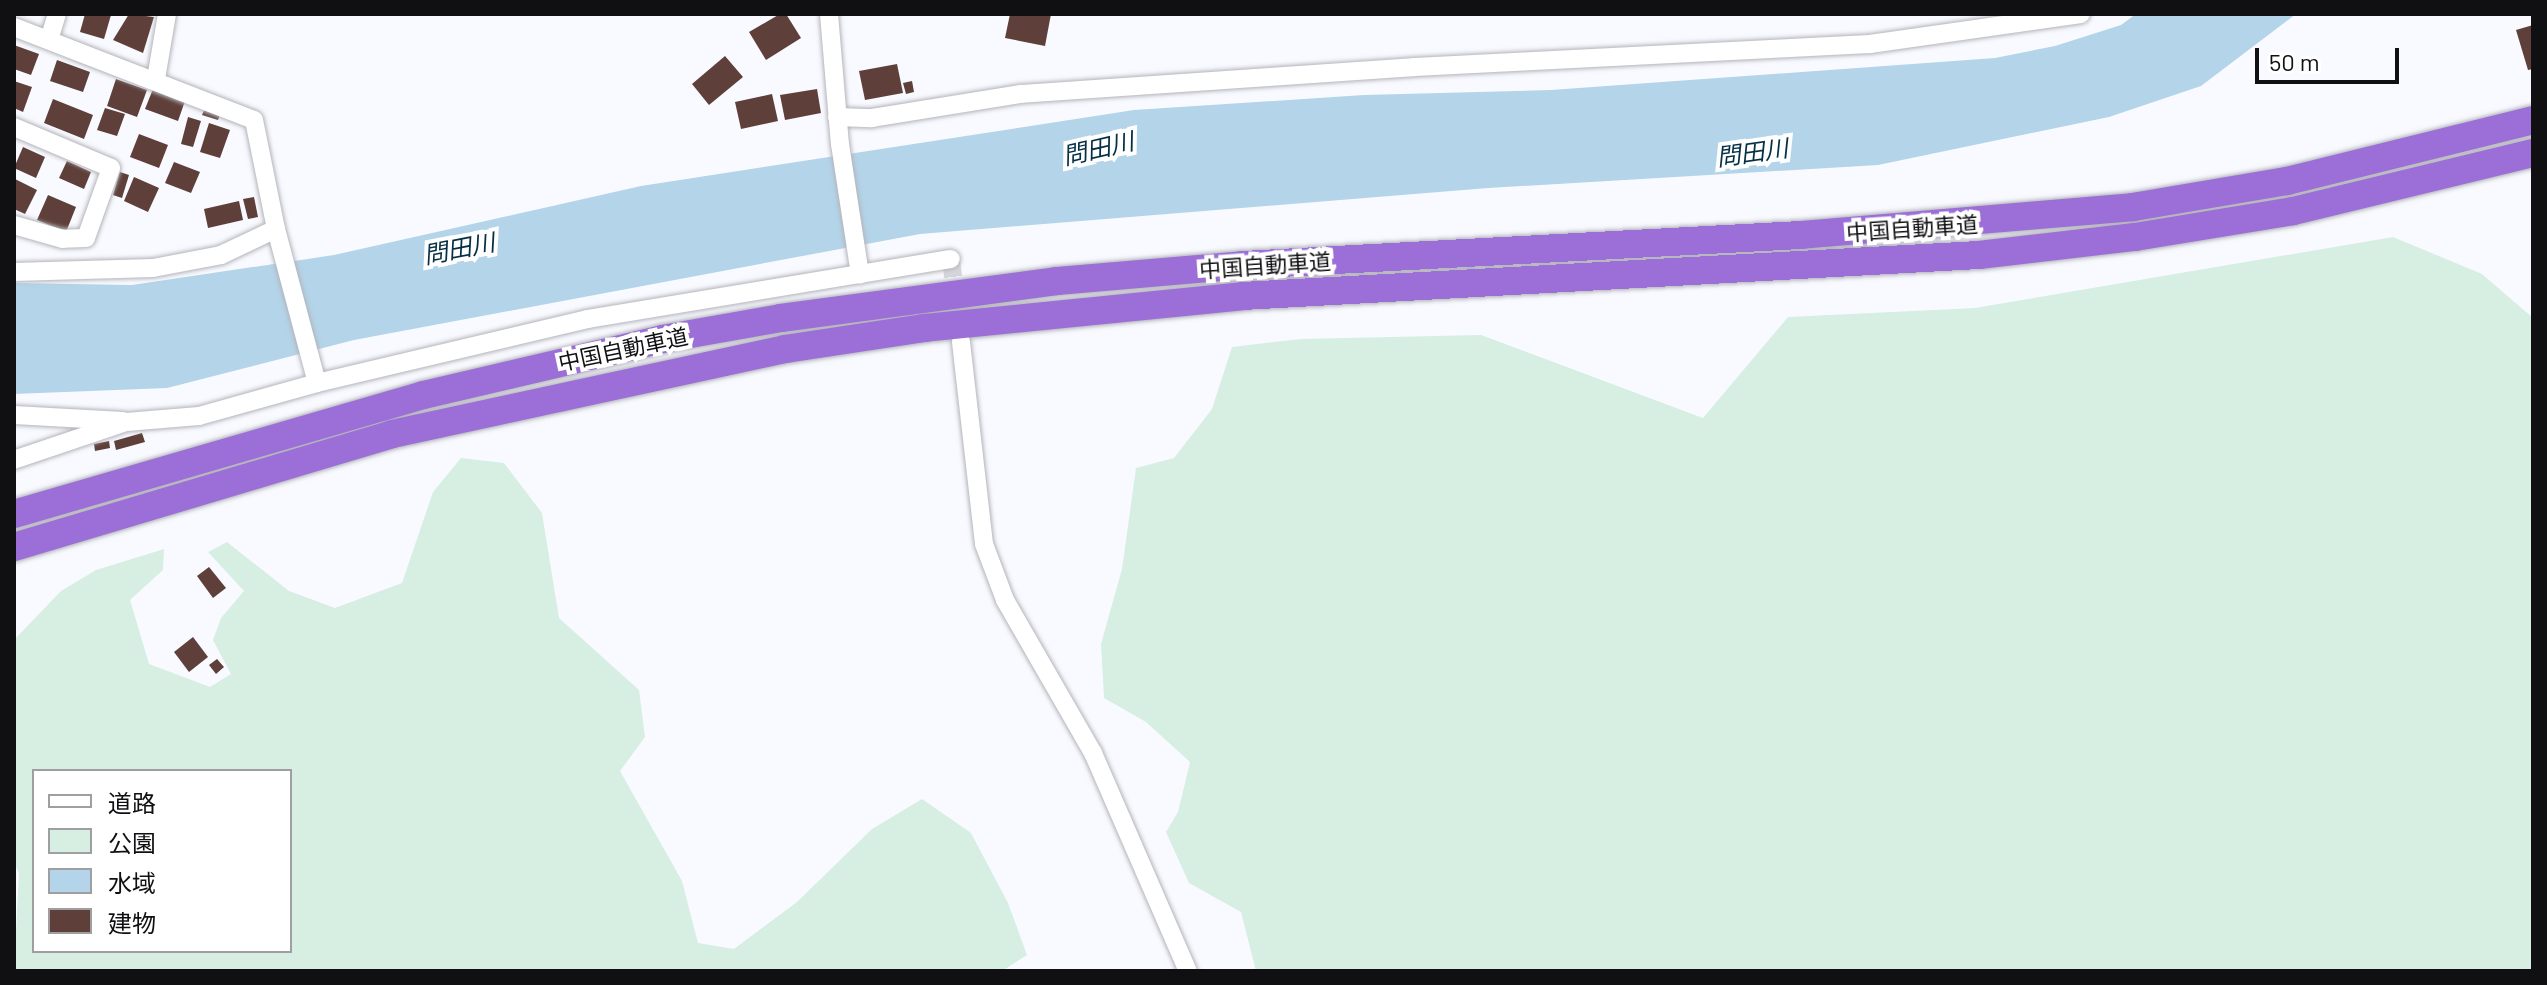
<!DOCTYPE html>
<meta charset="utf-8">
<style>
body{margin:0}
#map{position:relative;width:2547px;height:985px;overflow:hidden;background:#f9faff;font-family:Barlow,"Noto Sans JP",sans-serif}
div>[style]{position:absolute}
.green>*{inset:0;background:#d7eee2}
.water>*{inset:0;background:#b4d4e9}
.building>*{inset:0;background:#5e3f39}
.minor-tunnel>*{height:18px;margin-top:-9px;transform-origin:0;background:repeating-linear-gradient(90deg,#d6d7dc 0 18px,transparent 0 27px)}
.roads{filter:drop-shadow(0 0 2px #b3b4bb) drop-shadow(0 0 2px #b3b4bb)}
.minor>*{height:18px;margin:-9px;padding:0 9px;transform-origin:9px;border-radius:9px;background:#fff}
.highway>*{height:28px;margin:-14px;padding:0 14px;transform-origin:14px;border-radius:14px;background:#9c6ed7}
span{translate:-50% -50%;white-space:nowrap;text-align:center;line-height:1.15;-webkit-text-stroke:8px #fff;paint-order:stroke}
.street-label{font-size:22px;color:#101013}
.water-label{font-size:24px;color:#042f45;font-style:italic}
.frame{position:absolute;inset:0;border:16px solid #101013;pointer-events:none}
.legend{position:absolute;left:32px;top:769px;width:260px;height:184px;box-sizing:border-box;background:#fff;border:2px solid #9f9fa1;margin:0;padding:10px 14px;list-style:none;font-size:24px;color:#101013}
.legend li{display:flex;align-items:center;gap:16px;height:40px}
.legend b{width:40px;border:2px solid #9f9fa1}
.scale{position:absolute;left:2255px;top:48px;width:144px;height:36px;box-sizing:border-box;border:4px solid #101013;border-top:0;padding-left:10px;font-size:24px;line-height:28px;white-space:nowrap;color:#101013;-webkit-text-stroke:6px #fff;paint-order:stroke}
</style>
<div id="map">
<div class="green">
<div style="clip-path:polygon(2393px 237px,2482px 274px,2533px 318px,2533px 971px,1256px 971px,1241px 912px,1189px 883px,1166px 832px,1178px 812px,1190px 762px,1146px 722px,1104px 698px,1101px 644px,1122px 569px,1136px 468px,1174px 458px,1212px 409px,1232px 347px,1301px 339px,1481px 335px,1703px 418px,1788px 317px,1975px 308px)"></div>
<div style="clip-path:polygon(evenodd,461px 458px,504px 463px,542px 513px,559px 618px,639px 690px,645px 737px,620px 771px,682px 881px,698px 943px,734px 949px,797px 902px,872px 829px,922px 799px,971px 833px,1008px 903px,1027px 955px,1002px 971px,14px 971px,19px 873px,14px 863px,14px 640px,61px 591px,96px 570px,164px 549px,163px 570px,130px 600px,149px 664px,210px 687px,231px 674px,213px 640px,221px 618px,244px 591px,208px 552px,227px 542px,289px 591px,335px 608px,402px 583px,433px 492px,461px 458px,34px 771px,290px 771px,290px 951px,34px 951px,34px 771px)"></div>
</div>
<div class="water">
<div style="clip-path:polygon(2136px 14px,2296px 14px,2201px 86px,2109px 117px,1878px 165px,1488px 188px,920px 234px,354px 340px,167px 388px,14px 394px,14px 283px,132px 285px,334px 255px,641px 186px,1134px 110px,1364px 95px,1551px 90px,1995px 58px,2055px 46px,2121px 25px)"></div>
</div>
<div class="building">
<div style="clip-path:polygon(85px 14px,111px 15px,104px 39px,80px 32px)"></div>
<div style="clip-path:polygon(129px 14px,154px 17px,143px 53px,113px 40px)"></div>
<div style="clip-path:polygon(780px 14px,786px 14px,801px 38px,766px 60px,749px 32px)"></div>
<div style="clip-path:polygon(1010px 14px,1051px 14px,1045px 46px,1005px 38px)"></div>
<div style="clip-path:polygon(2533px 25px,2533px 69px,2528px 70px,2516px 30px)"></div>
<div style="clip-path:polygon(14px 45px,39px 54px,31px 75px,14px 69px)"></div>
<div style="clip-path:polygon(725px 56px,743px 77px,709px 105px,692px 84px)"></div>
<div style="clip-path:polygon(57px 60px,90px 72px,83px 92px,50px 81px)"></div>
<div style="clip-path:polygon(897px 64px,903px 93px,865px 100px,859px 71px)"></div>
<div style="clip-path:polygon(116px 79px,147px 90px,137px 117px,107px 106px)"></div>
<div style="clip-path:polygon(14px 81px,32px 87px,23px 112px,14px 108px)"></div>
<div style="clip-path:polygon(912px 81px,914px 92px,906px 94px,903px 83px)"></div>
<div style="clip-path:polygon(153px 89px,185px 101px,178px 121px,145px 109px)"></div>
<div style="clip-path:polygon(817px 89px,821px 113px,785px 120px,780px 95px)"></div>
<div style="clip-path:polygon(772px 94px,778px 121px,741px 129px,735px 102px)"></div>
<div style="clip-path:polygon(53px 99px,93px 115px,84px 139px,44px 123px)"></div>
<div style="clip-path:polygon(206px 106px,221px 112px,218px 120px,202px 115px)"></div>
<div style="clip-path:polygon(105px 108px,125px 114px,117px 136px,97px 130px)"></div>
<div style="clip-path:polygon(188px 117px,201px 121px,193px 147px,181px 144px)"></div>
<div style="clip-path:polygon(209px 123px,230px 130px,220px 158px,200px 152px)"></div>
<div style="clip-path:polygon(139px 134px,168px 145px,159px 168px,130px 157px)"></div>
<div style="clip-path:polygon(23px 147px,45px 157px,36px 178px,14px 168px)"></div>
<div style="clip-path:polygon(67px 161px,91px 172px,84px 189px,59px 178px)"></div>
<div style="clip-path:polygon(174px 162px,200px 172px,191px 193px,165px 183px)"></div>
<div style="clip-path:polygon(120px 172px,129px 175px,122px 198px,113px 195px)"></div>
<div style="clip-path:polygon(134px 177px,159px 188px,148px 212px,124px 201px)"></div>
<div style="clip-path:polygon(15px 179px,37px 190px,25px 214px,14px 209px)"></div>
<div style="clip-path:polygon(48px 195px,76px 207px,66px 232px,37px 220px)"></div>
<div style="clip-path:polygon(254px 197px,258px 217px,248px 219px,243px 199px)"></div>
<div style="clip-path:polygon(239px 201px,243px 220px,208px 228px,204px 209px)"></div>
<div style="clip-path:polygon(142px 433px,145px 442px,116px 450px,114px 441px)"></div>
<div style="clip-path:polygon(109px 441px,110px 448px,95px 451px,94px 444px)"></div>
<div style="clip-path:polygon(209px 567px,226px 588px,213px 598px,197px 576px)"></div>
<div style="clip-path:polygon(193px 637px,208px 657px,189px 672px,174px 652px)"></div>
<div style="clip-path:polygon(217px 659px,224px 667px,216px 674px,209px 665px)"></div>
</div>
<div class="minor-tunnel">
<div style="left:951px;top:259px;width:77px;rotate:83.2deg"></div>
</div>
<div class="roads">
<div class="minor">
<div style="left:829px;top:14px;width:130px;rotate:85.2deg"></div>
<div style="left:840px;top:144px;width:132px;rotate:81.3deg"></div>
<div style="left:860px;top:274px;width:92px;rotate:-9.4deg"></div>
<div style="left:14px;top:27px;width:257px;rotate:21.2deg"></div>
<div style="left:254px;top:120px;width:111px;rotate:78.6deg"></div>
<div style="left:276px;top:229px;width:159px;rotate:75.1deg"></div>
<div style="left:317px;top:383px;width:123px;rotate:164.4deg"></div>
<div style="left:199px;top:416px;width:73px;rotate:175.3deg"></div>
<div style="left:126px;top:422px;width:118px;rotate:161.3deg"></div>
<div style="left:49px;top:40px;width:27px;rotate:-73deg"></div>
<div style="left:156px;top:79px;width:66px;rotate:-80.4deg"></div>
<div style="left:837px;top:117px;width:35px;rotate:2deg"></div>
<div style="left:872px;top:118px;width:150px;rotate:-9.2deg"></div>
<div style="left:1020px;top:94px;width:395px;rotate:-3.9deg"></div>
<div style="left:1414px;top:67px;width:457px;rotate:-2.9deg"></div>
<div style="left:1870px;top:44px;width:213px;rotate:-8.1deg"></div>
<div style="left:14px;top:127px;width:105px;rotate:22.9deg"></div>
<div style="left:111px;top:168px;width:74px;rotate:109.7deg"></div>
<div style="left:86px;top:238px;width:23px;rotate:178deg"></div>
<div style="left:63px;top:239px;width:51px;rotate:-164.1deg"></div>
<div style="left:14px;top:272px;width:139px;rotate:-1.6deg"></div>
<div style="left:153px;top:268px;width:69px;rotate:-10.8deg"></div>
<div style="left:221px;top:255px;width:61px;rotate:-25.3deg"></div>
<div style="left:961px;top:342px;width:203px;rotate:83.5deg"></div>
<div style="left:984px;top:544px;width:60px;rotate:69.4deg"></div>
<div style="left:1005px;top:600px;width:177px;rotate:60.1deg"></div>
<div style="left:1093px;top:753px;width:238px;rotate:66.5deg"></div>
<div style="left:317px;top:383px;width:278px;rotate:-13.3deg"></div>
<div style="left:588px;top:319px;width:276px;rotate:-9.4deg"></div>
<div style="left:14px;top:415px;width:109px;rotate:3.2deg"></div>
</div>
<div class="highway">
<div style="left:14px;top:514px;width:427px;rotate:-16.2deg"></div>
<div style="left:424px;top:395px;width:244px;rotate:-13.2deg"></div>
<div style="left:662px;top:339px;width:121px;rotate:-10deg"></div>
<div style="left:781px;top:318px;width:278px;rotate:-7.6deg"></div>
<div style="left:1057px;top:281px;width:187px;rotate:-4.9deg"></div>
<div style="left:1243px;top:265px;width:559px;rotate:-3.08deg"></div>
<div style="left:1801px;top:235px;width:333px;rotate:-4.8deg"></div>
<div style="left:2133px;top:207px;width:156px;rotate:-9.6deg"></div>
<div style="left:2287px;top:181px;width:253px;rotate:-13.9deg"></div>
<div style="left:14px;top:547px;width:395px;rotate:-16.6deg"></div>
<div style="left:392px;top:434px;width:402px;rotate:-12.2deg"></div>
<div style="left:785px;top:349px;width:141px;rotate:-8.6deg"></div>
<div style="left:924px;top:328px;width:321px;rotate:-5.7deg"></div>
<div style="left:1243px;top:296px;width:737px;rotate:-3.19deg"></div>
<div style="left:1979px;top:255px;width:157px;rotate:-6.6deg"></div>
<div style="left:2135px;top:237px;width:160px;rotate:-9.3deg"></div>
<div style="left:2293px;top:211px;width:247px;rotate:-13.6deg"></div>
</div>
</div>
<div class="street-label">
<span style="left:1912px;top:228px;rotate:-4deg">中国自動車道</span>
<span style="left:1265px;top:265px;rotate:-4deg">中国自動車道</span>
<span style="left:623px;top:349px;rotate:-12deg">中国自動車道</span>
</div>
<div class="water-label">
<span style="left:1098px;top:148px;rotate:-13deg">問田川</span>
<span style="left:1752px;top:152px;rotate:-8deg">問田川</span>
<span style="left:459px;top:248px;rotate:-11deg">問田川</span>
</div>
<div class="frame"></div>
<ul class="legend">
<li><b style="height:10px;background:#fff"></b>道路</li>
<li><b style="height:22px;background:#d7eee2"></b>公園</li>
<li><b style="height:22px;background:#b4d4e9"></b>水域</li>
<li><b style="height:22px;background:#5e3f39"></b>建物</li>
</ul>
<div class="scale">50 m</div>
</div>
